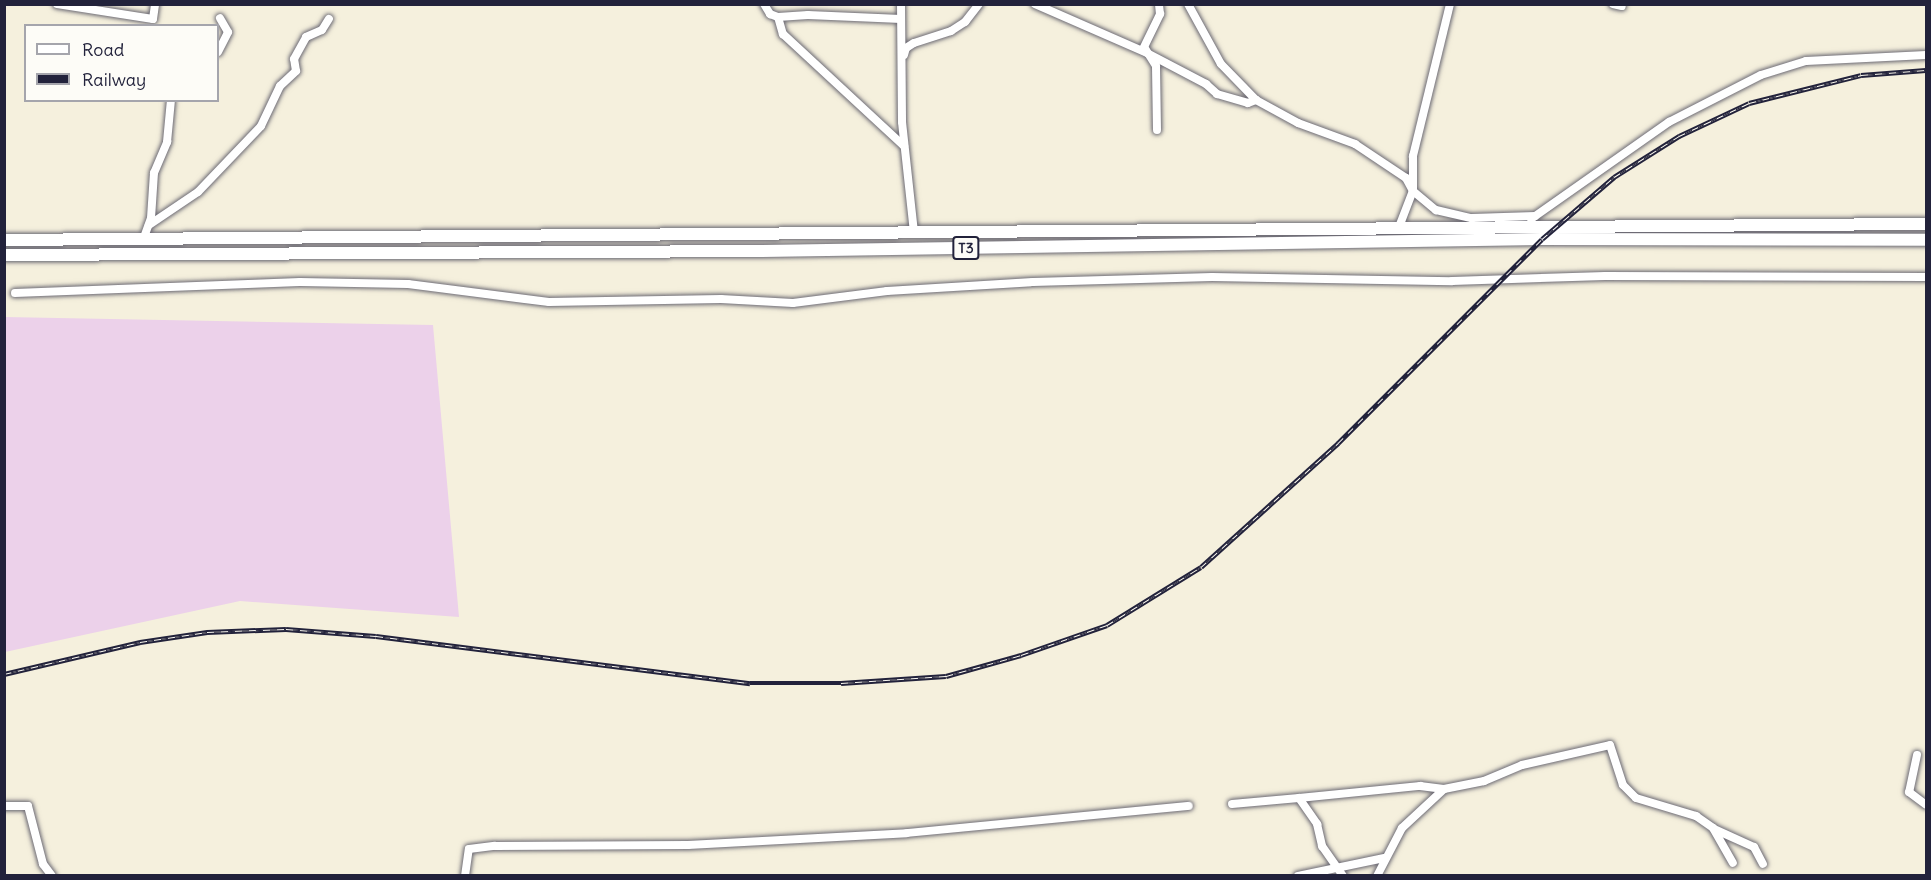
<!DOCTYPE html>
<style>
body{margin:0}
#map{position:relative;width:1931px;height:880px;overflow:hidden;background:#f5f0dd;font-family:Delius,sans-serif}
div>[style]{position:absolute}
.built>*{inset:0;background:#ecd1ea}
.roads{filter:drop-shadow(0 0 2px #6c6a74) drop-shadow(0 0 2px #6c6a74)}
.minor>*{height:8px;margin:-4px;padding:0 4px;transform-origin:4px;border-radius:4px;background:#fff}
.highway>*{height:12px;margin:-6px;padding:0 6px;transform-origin:6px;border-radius:6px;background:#fff}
.rail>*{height:4.5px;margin-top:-2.25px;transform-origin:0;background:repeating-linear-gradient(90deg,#fdfcf7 0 7px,#22223b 0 14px);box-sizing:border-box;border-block:2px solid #22223b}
span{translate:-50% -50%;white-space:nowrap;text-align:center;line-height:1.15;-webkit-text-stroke:6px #fdfcf7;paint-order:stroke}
.shield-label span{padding:2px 4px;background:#fdfcf7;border:2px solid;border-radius:4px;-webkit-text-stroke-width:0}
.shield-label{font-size:14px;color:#22223b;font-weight:700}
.frame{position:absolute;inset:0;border:6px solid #22223b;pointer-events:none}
.legend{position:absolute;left:24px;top:24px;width:195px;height:78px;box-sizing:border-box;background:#fdfcf7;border:2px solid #a5a5ac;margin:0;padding:8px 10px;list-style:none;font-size:18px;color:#22223b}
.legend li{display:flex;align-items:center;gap:12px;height:30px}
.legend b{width:30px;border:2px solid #a5a5ac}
</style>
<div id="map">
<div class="built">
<div style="clip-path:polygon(5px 317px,433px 325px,459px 617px,240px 601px,5px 652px)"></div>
</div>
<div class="roads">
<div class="minor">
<div style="left:57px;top:4px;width:97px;rotate:8.9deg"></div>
<div style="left:153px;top:19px;width:15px;rotate:-82deg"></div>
<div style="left:764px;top:4px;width:12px;rotate:59deg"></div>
<div style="left:770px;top:14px;width:9px;rotate:21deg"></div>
<div style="left:778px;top:17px;width:30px;rotate:-4deg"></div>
<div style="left:808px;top:15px;width:93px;rotate:2.5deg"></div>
<div style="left:901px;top:4px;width:118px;rotate:89.5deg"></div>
<div style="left:902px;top:122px;width:112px;rotate:83.8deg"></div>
<div style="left:1035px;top:4px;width:122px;rotate:23.6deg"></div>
<div style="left:1147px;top:53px;width:67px;rotate:27.7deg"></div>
<div style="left:1206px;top:84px;width:15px;rotate:42deg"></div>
<div style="left:1217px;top:94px;width:32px;rotate:16deg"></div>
<div style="left:1248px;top:103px;width:9px;rotate:-21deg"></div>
<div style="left:1256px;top:100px;width:48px;rotate:28.7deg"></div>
<div style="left:1298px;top:123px;width:61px;rotate:20.2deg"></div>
<div style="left:1355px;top:144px;width:61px;rotate:33.7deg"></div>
<div style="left:1406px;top:178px;width:15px;rotate:62deg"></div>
<div style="left:1413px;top:191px;width:30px;rotate:40deg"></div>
<div style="left:1436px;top:210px;width:37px;rotate:13deg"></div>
<div style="left:1472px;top:218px;width:63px;rotate:-1.8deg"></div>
<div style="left:1188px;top:4px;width:68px;rotate:61.2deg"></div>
<div style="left:1221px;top:64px;width:50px;rotate:45.8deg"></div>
<div style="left:1613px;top:4px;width:9px;rotate:13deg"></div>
<div style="left:778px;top:17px;width:18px;rotate:74deg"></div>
<div style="left:783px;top:34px;width:165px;rotate:42.8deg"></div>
<div style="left:218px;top:52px;width:22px;rotate:-63deg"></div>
<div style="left:228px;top:32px;width:16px;rotate:-120deg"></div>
<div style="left:904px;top:55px;width:7px;rotate:-74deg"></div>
<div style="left:906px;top:48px;width:9px;rotate:-32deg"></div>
<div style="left:914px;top:43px;width:39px;rotate:-18deg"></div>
<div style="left:951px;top:31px;width:17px;rotate:-33deg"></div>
<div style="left:965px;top:22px;width:23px;rotate:-52deg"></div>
<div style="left:1157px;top:130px;width:64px;rotate:-90.9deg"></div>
<div style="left:1156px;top:66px;width:22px;rotate:-122deg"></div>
<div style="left:1144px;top:47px;width:37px;rotate:-64deg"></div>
<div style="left:1160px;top:14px;width:10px;rotate:-96deg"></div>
<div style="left:1531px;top:219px;width:169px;rotate:-35.1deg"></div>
<div style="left:1669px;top:122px;width:103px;rotate:-27.1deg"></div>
<div style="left:1761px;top:75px;width:47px;rotate:-17.3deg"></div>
<div style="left:1806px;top:61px;width:120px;rotate:-2.9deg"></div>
<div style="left:149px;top:225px;width:59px;rotate:-34deg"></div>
<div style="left:198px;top:192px;width:91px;rotate:-46.3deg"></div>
<div style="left:261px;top:126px;width:44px;rotate:-64.6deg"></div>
<div style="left:280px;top:86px;width:22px;rotate:-43deg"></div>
<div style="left:296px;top:71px;width:12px;rotate:-99deg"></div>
<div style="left:294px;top:59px;width:25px;rotate:-61deg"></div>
<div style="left:306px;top:37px;width:17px;rotate:-24deg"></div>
<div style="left:322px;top:30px;width:13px;rotate:-58deg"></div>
<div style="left:1399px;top:227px;width:39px;rotate:-69deg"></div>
<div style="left:1413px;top:191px;width:35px;rotate:-90deg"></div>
<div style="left:1413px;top:156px;width:156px;rotate:-76.3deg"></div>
<div style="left:143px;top:240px;width:23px;rotate:-70deg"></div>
<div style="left:151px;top:218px;width:45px;rotate:-86.2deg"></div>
<div style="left:154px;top:173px;width:34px;rotate:-67deg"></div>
<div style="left:167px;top:142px;width:42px;rotate:-84.6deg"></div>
<div style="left:15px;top:293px;width:285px;rotate:-2.2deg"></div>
<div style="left:300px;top:282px;width:108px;rotate:1.1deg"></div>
<div style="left:408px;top:284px;width:142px;rotate:7.3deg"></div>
<div style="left:549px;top:302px;width:172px;rotate:-1deg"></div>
<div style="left:721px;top:299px;width:72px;rotate:3.2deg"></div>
<div style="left:793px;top:303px;width:95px;rotate:-7.3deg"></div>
<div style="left:887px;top:291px;width:146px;rotate:-3.5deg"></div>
<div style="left:1033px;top:282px;width:179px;rotate:-1.6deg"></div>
<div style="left:1212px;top:277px;width:240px;rotate:1deg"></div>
<div style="left:1452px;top:281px;width:153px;rotate:-1.9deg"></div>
<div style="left:1605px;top:276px;width:321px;rotate:0.2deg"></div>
<div style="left:1917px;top:755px;width:38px;rotate:102deg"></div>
<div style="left:1909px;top:792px;width:21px;rotate:37deg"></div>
<div style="left:1299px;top:798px;width:122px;rotate:-5.7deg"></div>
<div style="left:1420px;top:786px;width:24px;rotate:7deg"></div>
<div style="left:1232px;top:804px;width:67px;rotate:-5.1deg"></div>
<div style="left:1299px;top:798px;width:32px;rotate:55deg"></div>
<div style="left:1317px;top:824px;width:23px;rotate:77deg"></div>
<div style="left:1322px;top:846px;width:37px;rotate:55deg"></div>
<div style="left:4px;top:806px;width:24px"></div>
<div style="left:28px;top:806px;width:60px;rotate:75.5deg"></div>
<div style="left:43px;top:864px;width:15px;rotate:53deg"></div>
<div style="left:1714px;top:829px;width:44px;rotate:24.2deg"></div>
<div style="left:1754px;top:847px;width:19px;rotate:62deg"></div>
<div style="left:465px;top:876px;width:27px;rotate:-82deg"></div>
<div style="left:469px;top:849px;width:26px;rotate:-7deg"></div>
<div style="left:495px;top:846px;width:193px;rotate:-0.3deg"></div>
<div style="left:688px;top:845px;width:219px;rotate:-3.1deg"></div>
<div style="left:907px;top:833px;width:283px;rotate:-5.5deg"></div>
<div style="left:1298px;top:876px;width:88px;rotate:-11.8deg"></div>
<div style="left:1377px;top:876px;width:54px;rotate:-62.5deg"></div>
<div style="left:1402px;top:828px;width:57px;rotate:-42.9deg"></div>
<div style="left:1444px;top:789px;width:41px;rotate:-11.3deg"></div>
<div style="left:1484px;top:781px;width:41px;rotate:-22.8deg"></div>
<div style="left:1522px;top:765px;width:90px;rotate:-12.8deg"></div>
<div style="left:1610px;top:745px;width:42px;rotate:72deg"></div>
<div style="left:1623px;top:785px;width:18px;rotate:45deg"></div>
<div style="left:1636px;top:798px;width:63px;rotate:16.7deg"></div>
<div style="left:1696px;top:816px;width:21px;rotate:35deg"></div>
<div style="left:1713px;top:828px;width:40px;rotate:60.3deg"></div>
</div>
<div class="highway">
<div style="left:4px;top:240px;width:1922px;rotate:-0.48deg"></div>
<div style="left:4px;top:255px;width:758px;rotate:-0.3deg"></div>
<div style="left:762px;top:251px;width:780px;rotate:-0.88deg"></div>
<div style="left:1542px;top:239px;width:384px;rotate:0.1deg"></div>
</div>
</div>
<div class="rail">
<div style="left:4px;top:674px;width:140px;rotate:-13.2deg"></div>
<div style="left:140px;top:642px;width:68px;rotate:-8.5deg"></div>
<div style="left:207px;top:632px;width:79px;rotate:-2.2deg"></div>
<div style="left:286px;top:629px;width:90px;rotate:4.4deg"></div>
<div style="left:376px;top:636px;width:377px;rotate:7.2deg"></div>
<div style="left:750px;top:683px;width:91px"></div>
<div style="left:841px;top:683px;width:105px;rotate:-3.8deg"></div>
<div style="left:946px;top:676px;width:78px;rotate:-15.6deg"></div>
<div style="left:1021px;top:655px;width:91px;rotate:-19.2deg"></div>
<div style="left:1107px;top:625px;width:110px;rotate:-31.7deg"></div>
<div style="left:1201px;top:567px;width:185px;rotate:-42.1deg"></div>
<div style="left:1338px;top:443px;width:288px;rotate:-45deg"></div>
<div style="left:1542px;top:239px;width:95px;rotate:-40.7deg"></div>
<div style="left:1614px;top:177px;width:77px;rotate:-32.2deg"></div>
<div style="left:1679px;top:136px;width:77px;rotate:-25.2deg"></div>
<div style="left:1749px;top:103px;width:115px;rotate:-14deg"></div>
<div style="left:1861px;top:75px;width:65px;rotate:-4.4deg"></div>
</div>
<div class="shield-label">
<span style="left:966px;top:248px">T3</span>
</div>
<div class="frame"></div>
<ul class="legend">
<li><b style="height:8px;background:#fff"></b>Road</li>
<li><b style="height:8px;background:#22223b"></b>Railway</li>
</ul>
</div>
